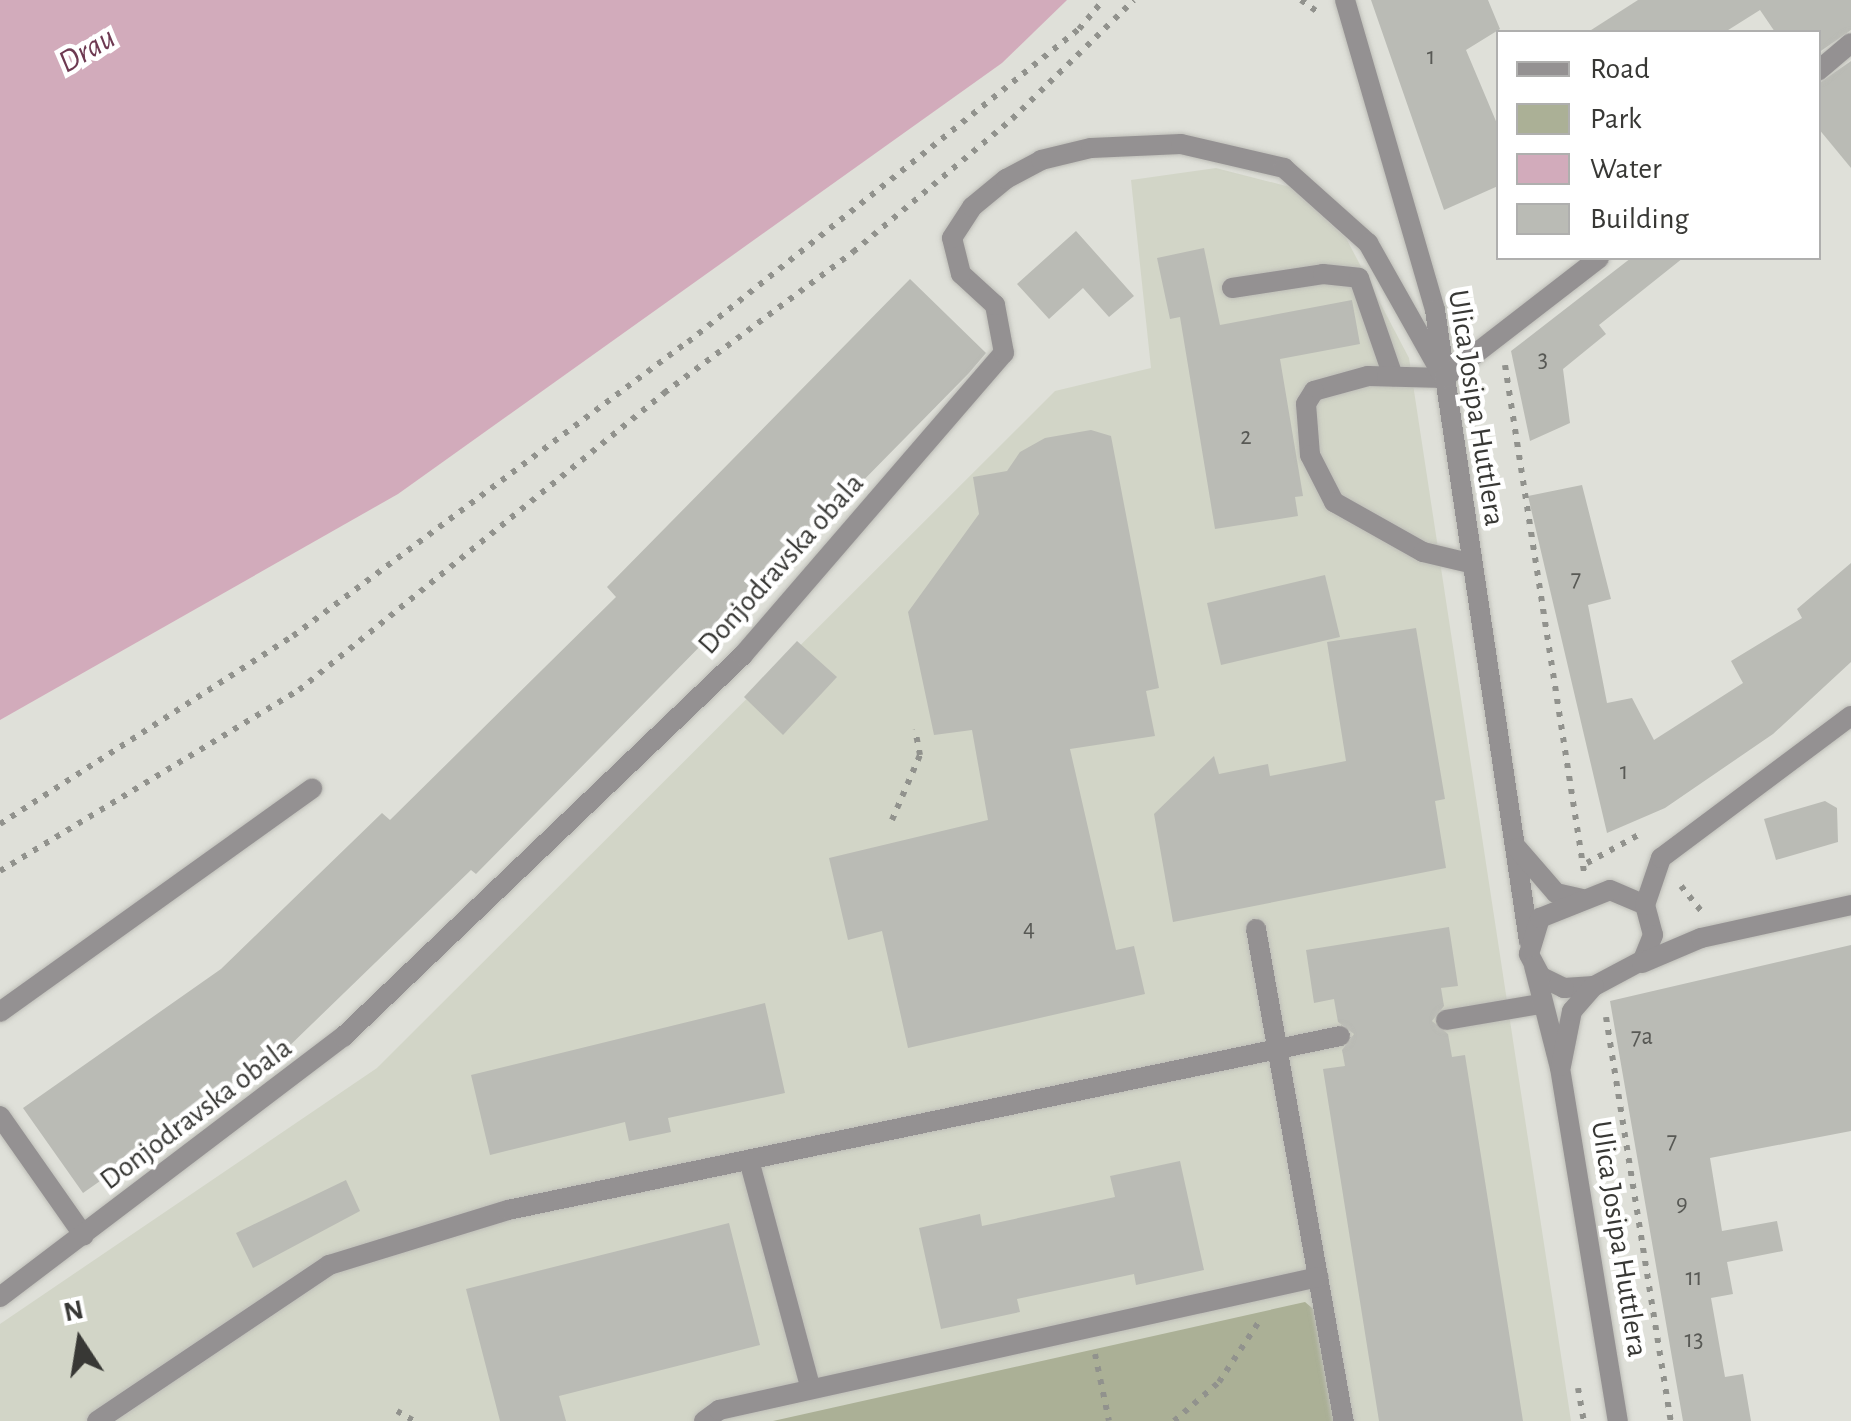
<!DOCTYPE html>
<style>
body{margin:0}
#map{position:relative;width:1851px;height:1421px;overflow:hidden;background:#dfe0d9;font-family:"Alegreya Sans",sans-serif}
div>[style]{position:absolute}
.built>*{inset:0;background:#d2d5c7}
.green>*{inset:0;background:#abb096}
.water>*{inset:0;background:#d2abbb}
.building>*{inset:0;background:#babbb5}
.path>*{height:6px;margin-top:-3px;transform-origin:0;background:repeating-linear-gradient(90deg,#91928d 0 5px,transparent 0 13px)}
.roads{filter:drop-shadow(0 0 2px #bebeb8) drop-shadow(0 0 2px #bebeb8)}
.lane>*{height:20px;margin:-10px;padding:0 10px;transform-origin:10px;border-radius:10px;background:#949192}
.street>*{height:20px;margin:-10px;padding:0 10px;transform-origin:10px;border-radius:10px;background:#949192}
span{translate:-50% -50%;white-space:nowrap;text-align:center;line-height:1.15;-webkit-text-stroke:9px #fff;paint-order:stroke}
.number-label{font-size:25px;color:#585955}
.number-label span{-webkit-text-stroke-width:0}
.street-label{font-size:30px;color:#383835}
.water-label{font-size:32px;color:#6d3951;font-style:italic}
.legend{position:absolute;left:1496px;top:30px;width:325px;height:230px;box-sizing:border-box;background:#fff;border:2px solid #afafae;margin:0;padding:12px 18px;list-style:none;font-size:30px;color:#383835}
.legend li{display:flex;align-items:center;gap:20px;height:50px}
.legend b{width:50px;border:2px solid #afafae}
.north{position:absolute;left:30px;top:1291px;width:100px;height:100px;-webkit-text-stroke:8px #fff;paint-order:stroke;rotate:348deg;font-size:28px;font-weight:700;line-height:40px;text-align:center;color:#383835}
.north::after{content:'';display:block;margin:auto;width:35px;height:45px;background:#383835;clip-path:polygon(50% 0,100% 100%,50% 72%,0 100%)}
</style>
<div id="map">
<div class="built">
<div style="clip-path:polygon(1216px 168px,1290px 187px,1346px 238px,1409px 358px,1571px 1421px,0 1421px,0 1324px,377px 1068px,1055px 391px,1151px 368px,1131px 180px)"></div>
</div>
<div class="green">
<div style="clip-path:polygon(1305px 1302px,1330px 1323px,1342px 1421px,773px 1421px)"></div>
</div>
<div class="water">
<div style="clip-path:polygon(0 0,1067px 0,1002px 63px,398px 494px,0 720px)"></div>
</div>
<div class="building">
<div style="clip-path:polygon(1371px 0,1488px 0,1500px 29px,1466px 50px,1498px 126px,1498px 186px,1444px 210px)"></div>
<div style="clip-path:polygon(1638px 0,1851px 0,1851px 30px,1818px 53px,1818px 32px,1775px 32px,1760px 10px,1725px 32px,1588px 32px)"></div>
<div style="clip-path:polygon(1851px 61px,1851px 168px,1818px 128px,1818px 84px)"></div>
<div style="clip-path:polygon(1076px 231px,1134px 296px,1109px 317px,1083px 288px,1049px 319px,1017px 284px)"></div>
<div style="clip-path:polygon(1204px 248px,1220px 325px,1352px 300px,1360px 344px,1280px 359px,1303px 496px,1295px 497px,1298px 516px,1215px 529px,1180px 317px,1170px 319px,1157px 258px)"></div>
<div style="clip-path:polygon(1631px 258px,1683px 258px,1599px 325px,1606px 334px,1563px 369px,1570px 423px,1530px 441px,1511px 351px)"></div>
<div style="clip-path:polygon(910px 279px,986px 353px,969px 373px,476px 874px,471px 870px,281px 1054px,83px 1193px,23px 1108px,221px 969px,382px 813px,390px 820px,616px 597px,607px 587px)"></div>
<div style="clip-path:polygon(1091px 430px,1111px 436px,1159px 688px,1146px 691px,1155px 736px,1070px 749px,1116px 950px,1134px 946px,1145px 994px,908px 1048px,882px 931px,848px 940px,829px 858px,988px 820px,972px 730px,934px 735px,908px 612px,979px 514px,973px 477px,1007px 471px,1020px 452px,1045px 438px)"></div>
<div style="clip-path:polygon(1582px 485px,1611px 599px,1588px 605px,1607px 703px,1632px 698px,1654px 740px,1743px 683px,1731px 661px,1802px 618px,1797px 609px,1851px 563px,1851px 662px,1773px 734px,1665px 808px,1607px 833px,1528px 496px)"></div>
<div style="clip-path:polygon(1325px 575px,1340px 637px,1221px 665px,1207px 603px)"></div>
<div style="clip-path:polygon(1416px 628px,1445px 799px,1435px 801px,1446px 868px,1173px 922px,1154px 814px,1214px 756px,1219px 774px,1268px 764px,1270px 776px,1346px 761px,1327px 642px)"></div>
<div style="clip-path:polygon(797px 641px,837px 677px,783px 735px,744px 697px)"></div>
<div style="clip-path:polygon(1825px 801px,1837px 808px,1838px 842px,1776px 860px,1764px 819px)"></div>
<div style="clip-path:polygon(1449px 927px,1458px 986px,1441px 988px,1444px 1006px,1432px 1021px,1448px 1034px,1452px 1057px,1465px 1055px,1523px 1421px,1379px 1421px,1323px 1069px,1345px 1066px,1342px 1050px,1354px 1034px,1338px 1022px,1334px 999px,1314px 1003px,1306px 950px)"></div>
<div style="clip-path:polygon(1851px 945px,1851px 1131px,1710px 1158px,1722px 1231px,1777px 1221px,1783px 1251px,1727px 1262px,1733px 1294px,1711px 1298px,1725px 1377px,1743px 1374px,1751px 1421px,1683px 1421px,1610px 1001px)"></div>
<div style="clip-path:polygon(765px 1003px,785px 1093px,668px 1118px,671px 1132px,629px 1141px,625px 1122px,490px 1155px,471px 1075px)"></div>
<div style="clip-path:polygon(1180px 1161px,1204px 1270px,1136px 1285px,1134px 1274px,1017px 1299px,1020px 1312px,941px 1329px,919px 1228px,980px 1214px,982px 1226px,1115px 1197px,1110px 1176px)"></div>
<div style="clip-path:polygon(346px 1180px,360px 1211px,253px 1268px,236px 1233px)"></div>
<div style="clip-path:polygon(729px 1223px,760px 1345px,559px 1396px,566px 1421px,500px 1421px,466px 1289px)"></div>
</div>
<div class="path">
<div style="left:1301px;top:0;width:22px;rotate:36deg"></div>
<div style="left:1505px;top:365px;width:513px;rotate:81.14deg"></div>
<div style="left:892px;top:820px;width:71px;rotate:-66.7deg"></div>
<div style="left:920px;top:755px;width:26px;rotate:-101deg"></div>
<div style="left:0;top:824px;width:348px;rotate:-32.7deg"></div>
<div style="left:293px;top:636px;width:492px;rotate:-36.7deg"></div>
<div style="left:688px;top:342px;width:501px;rotate:-38.68deg"></div>
<div style="left:1079px;top:29px;width:38px;rotate:-50deg"></div>
<div style="left:1587px;top:863px;width:63px;rotate:-28.6deg"></div>
<div style="left:0;top:871px;width:350px;rotate:-31.2deg"></div>
<div style="left:299px;top:690px;width:471px;rotate:-39.1deg"></div>
<div style="left:664px;top:393px;width:236px;rotate:-36.7deg"></div>
<div style="left:853px;top:252px;width:207px;rotate:-39.9deg"></div>
<div style="left:1012px;top:119px;width:170px;rotate:-44.3deg"></div>
<div style="left:1681px;top:886px;width:32px;rotate:51deg"></div>
<div style="left:1606px;top:1017px;width:409px;rotate:80.9deg"></div>
<div style="left:1095px;top:1354px;width:68px;rotate:78.2deg"></div>
<div style="left:1578px;top:1388px;width:34px;rotate:80deg"></div>
<div style="left:397px;top:1411px;width:20px;rotate:30deg"></div>
<div style="left:1174px;top:1421px;width:60px;rotate:-40.9deg"></div>
<div style="left:1219px;top:1382px;width:74px;rotate:-56.5deg"></div>
</div>
<div class="roads">
<div class="lane">
<div style="left:1232px;top:288px;width:92px;rotate:-8.7deg"></div>
<div style="left:1323px;top:274px;width:36px;rotate:6deg"></div>
<div style="left:1359px;top:278px;width:104px;rotate:70.9deg"></div>
<div style="left:1444px;top:378px;width:76px;rotate:-178.5deg"></div>
<div style="left:1368px;top:376px;width:56px;rotate:164.5deg"></div>
<div style="left:1314px;top:391px;width:15px;rotate:122deg"></div>
<div style="left:1306px;top:404px;width:51px;rotate:85.5deg"></div>
<div style="left:1310px;top:455px;width:53px;rotate:62.9deg"></div>
<div style="left:1334px;top:502px;width:102px;rotate:29.3deg"></div>
<div style="left:1423px;top:552px;width:47px;rotate:13.4deg"></div>
<div style="left:1256px;top:929px;width:500px;rotate:79.9deg"></div>
<div style="left:0;top:1012px;width:384px;rotate:-35.6deg"></div>
<div style="left:1446px;top:1020px;width:95px;rotate:-9.7deg"></div>
<div style="left:0;top:1116px;width:146px;rotate:55deg"></div>
<div style="left:749px;top:1160px;width:237px;rotate:74.9deg"></div>
<div style="left:0;top:1297px;width:430px;rotate:-37.2deg"></div>
<div style="left:343px;top:1037px;width:553px;rotate:-43.68deg"></div>
<div style="left:743px;top:655px;width:399px;rotate:-49.2deg"></div>
<div style="left:1004px;top:353px;width:49px;rotate:-100.6deg"></div>
<div style="left:995px;top:305px;width:46px;rotate:-137.6deg"></div>
<div style="left:961px;top:274px;width:37px;rotate:-104deg"></div>
<div style="left:952px;top:238px;width:37px;rotate:-57deg"></div>
<div style="left:972px;top:207px;width:44px;rotate:-39.5deg"></div>
<div style="left:1006px;top:179px;width:40px;rotate:-28deg"></div>
<div style="left:1041px;top:160px;width:51px;rotate:-13.5deg"></div>
<div style="left:1091px;top:148px;width:90px;rotate:-2.5deg"></div>
<div style="left:1181px;top:144px;width:106px;rotate:13.1deg"></div>
<div style="left:1284px;top:168px;width:113px;rotate:41.8deg"></div>
<div style="left:1368px;top:243px;width:155px;rotate:60.6deg"></div>
<div style="left:97px;top:1421px;width:280px;rotate:-33.9deg"></div>
<div style="left:329px;top:1265px;width:187px;rotate:-17.1deg"></div>
<div style="left:508px;top:1210px;width:850px;rotate:-11.81deg"></div>
<div style="left:704px;top:1421px;width:19px;rotate:-36deg"></div>
<div style="left:719px;top:1410px;width:614px;rotate:-12.52deg"></div>
</div>
<div class="street">
<div style="left:1345px;top:0;width:323px;rotate:73.8deg"></div>
<div style="left:1435px;top:310px;width:638px;rotate:81.53deg"></div>
<div style="left:1818px;top:71px;width:43px;rotate:-40.3deg"></div>
<div style="left:1444px;top:378px;width:196px;rotate:-37.7deg"></div>
<div style="left:1517px;top:848px;width:60px;rotate:49.1deg"></div>
<div style="left:1556px;top:893px;width:26px;rotate:13deg"></div>
<div style="left:1610px;top:890px;width:38px;rotate:23deg"></div>
<div style="left:1645px;top:905px;width:31px;rotate:75deg"></div>
<div style="left:1653px;top:935px;width:27px;rotate:112deg"></div>
<div style="left:1643px;top:960px;width:55px;rotate:152deg"></div>
<div style="left:1594px;top:986px;width:30px;rotate:176deg"></div>
<div style="left:1564px;top:988px;width:25px;rotate:-154deg"></div>
<div style="left:1541px;top:977px;width:26px;rotate:-118deg"></div>
<div style="left:1529px;top:954px;width:38px;rotate:-73deg"></div>
<div style="left:1540px;top:918px;width:75px;rotate:-21.8deg"></div>
<div style="left:1645px;top:905px;width:50px;rotate:-71.2deg"></div>
<div style="left:1661px;top:858px;width:237px;rotate:-36.8deg"></div>
<div style="left:1642px;top:963px;width:64px;rotate:-23deg"></div>
<div style="left:1701px;top:938px;width:154px;rotate:-12.4deg"></div>
<div style="left:1534px;top:966px;width:105px;rotate:75.7deg"></div>
<div style="left:1560px;top:1068px;width:358px;rotate:80.7deg"></div>
<div style="left:1561px;top:1066px;width:56px;rotate:-78.7deg"></div>
<div style="left:1572px;top:1011px;width:33px;rotate:-49deg"></div>
</div>
</div>
<div class="number-label">
<span style="left:1431px;top:57px">1</span>
<span style="left:1543px;top:360px">3</span>
<span style="left:1246px;top:437px">2</span>
<span style="left:1576px;top:579px">7</span>
<span style="left:1624px;top:772px">1</span>
<span style="left:1029px;top:929px">4</span>
<span style="left:1642px;top:1037px">7a</span>
<span style="left:1672px;top:1141px">7</span>
<span style="left:1682px;top:1204px">9</span>
<span style="left:1694px;top:1278px">11</span>
<span style="left:1694px;top:1340px">13</span>
</div>
<div class="street-label">
<span style="left:1476px;top:408px;rotate:81deg">Ulica Josipa Huttlera</span>
<span style="left:781px;top:564px;rotate:-48deg">Donjodravska obala</span>
<span style="left:196px;top:1114px;rotate:-37deg">Donjodravska obala</span>
<span style="left:1619px;top:1239px;rotate:81deg">Ulica Josipa Huttlera</span>
</div>
<div class="water-label">
<span style="left:87px;top:50px;rotate:-30deg">Drau</span>
</div>
<ul class="legend">
<li><b style="height:12px;background:#949192"></b>Road</li>
<li><b style="height:28px;background:#abb096"></b>Park</li>
<li><b style="height:28px;background:#d2abbb"></b>Water</li>
<li><b style="height:28px;background:#babbb5"></b>Building</li>
</ul>
<div class="north">N</div>
</div>
